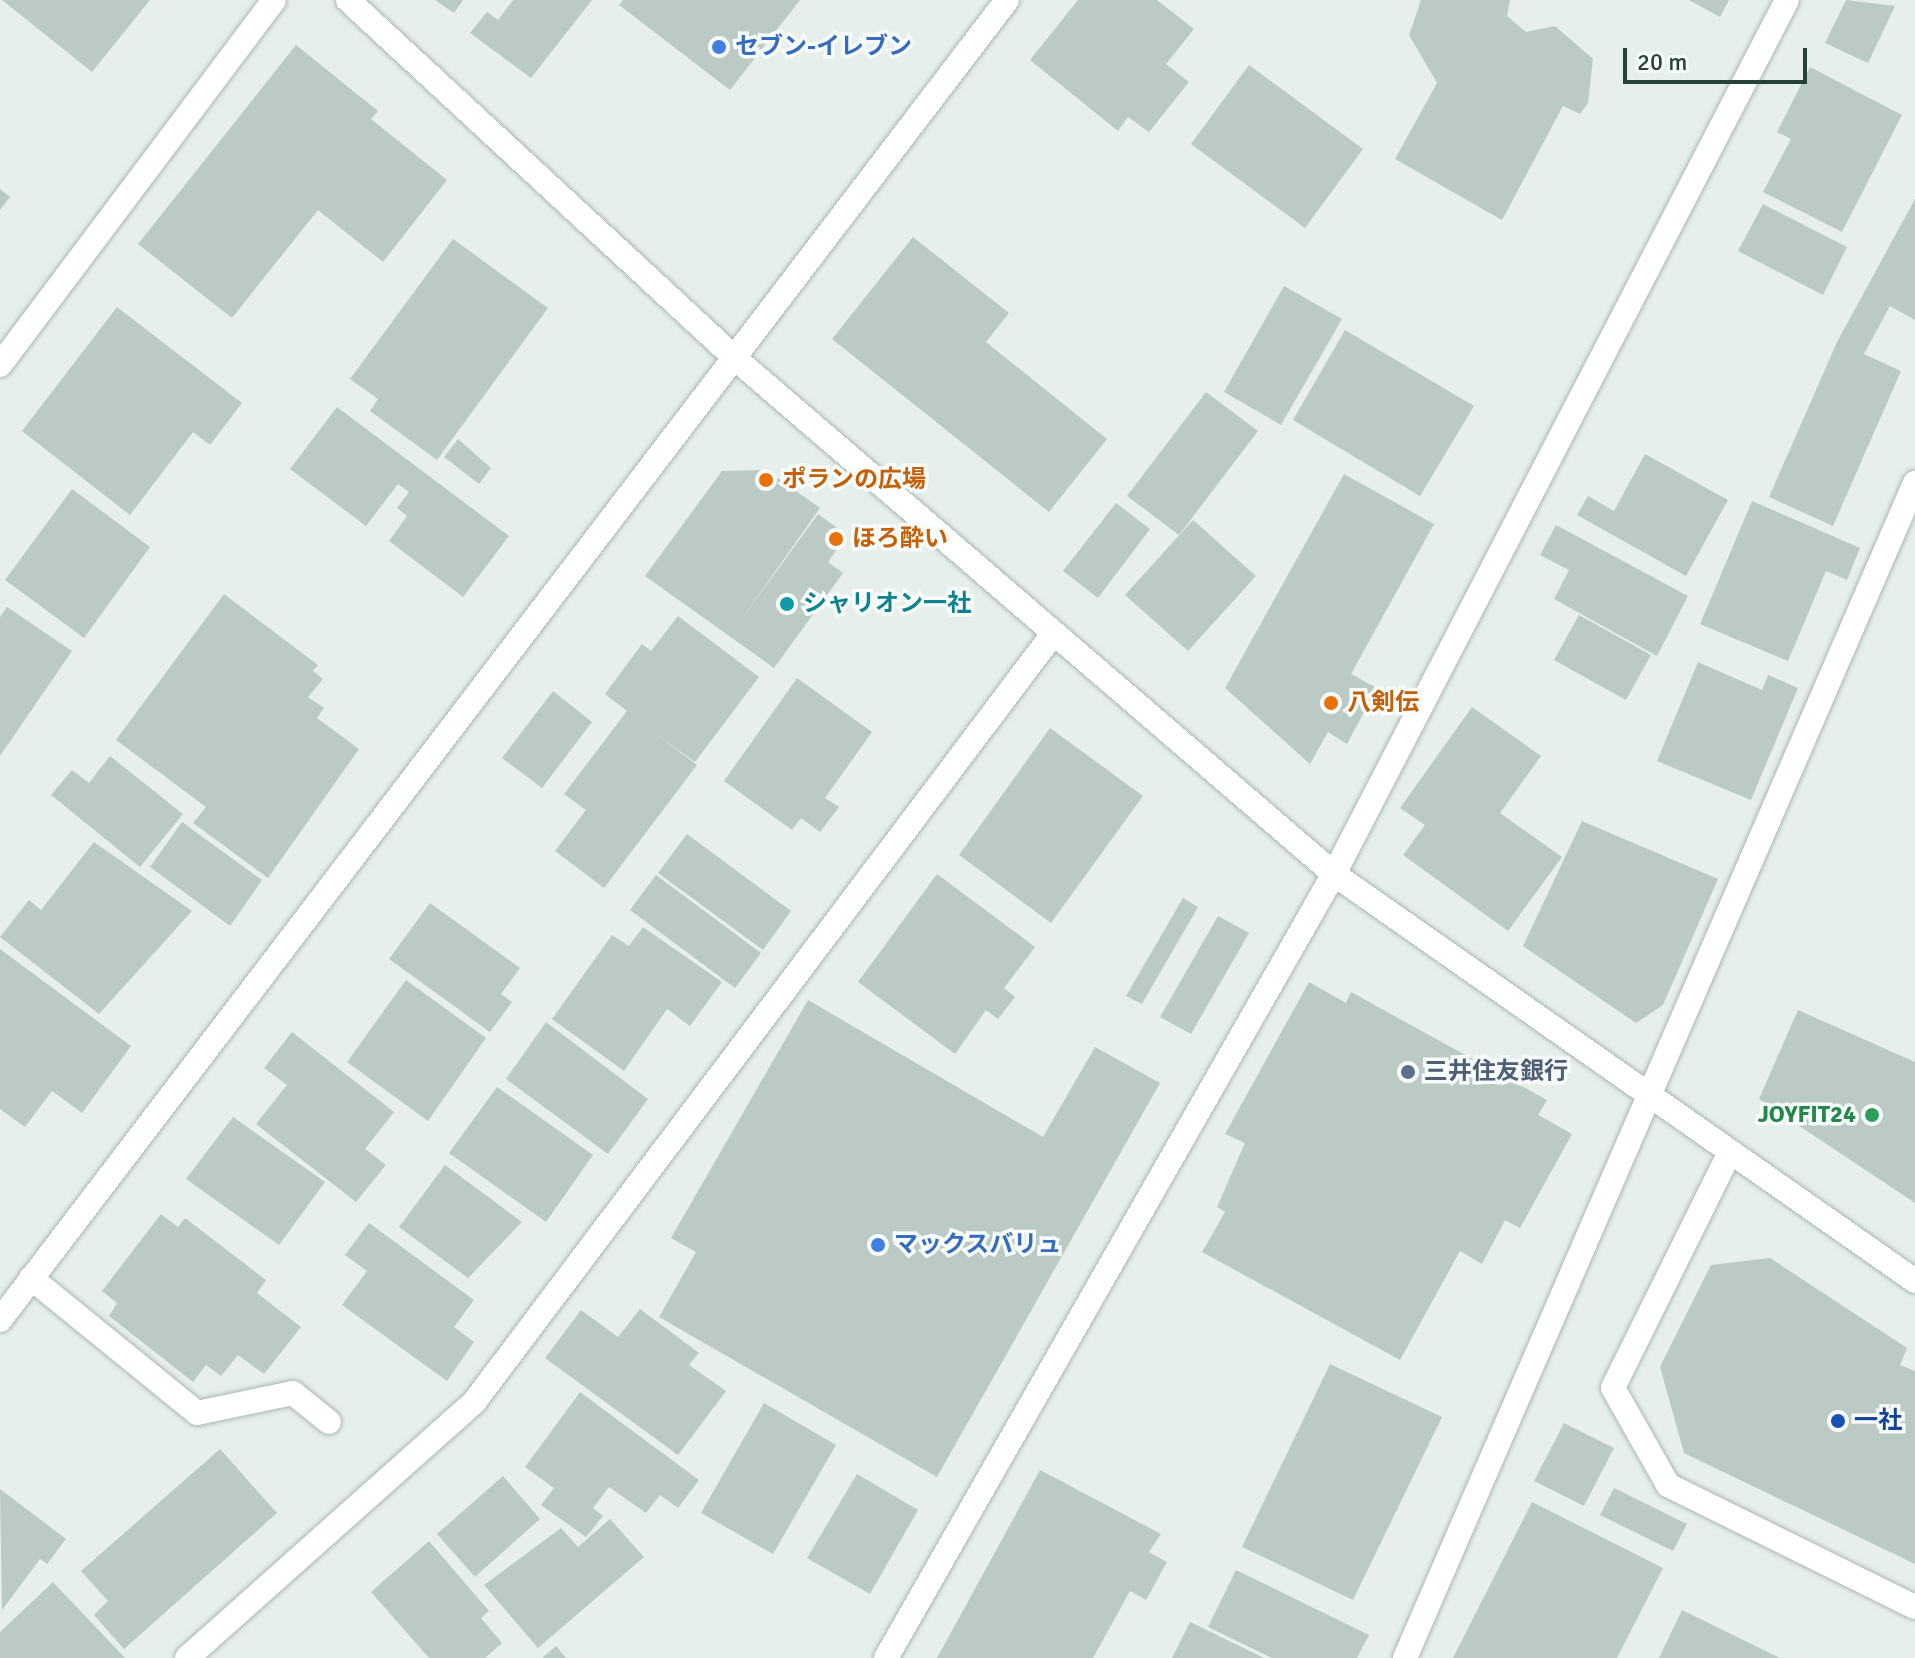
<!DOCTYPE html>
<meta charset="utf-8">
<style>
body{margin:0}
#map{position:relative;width:1915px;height:1658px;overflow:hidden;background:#e6efeb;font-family:Signika,"Noto Sans JP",sans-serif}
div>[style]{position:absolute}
.building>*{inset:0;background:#bbcac4}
.roads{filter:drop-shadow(0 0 2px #a8b8b2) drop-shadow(0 0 2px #a8b8b2)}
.service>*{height:24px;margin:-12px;padding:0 12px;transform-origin:12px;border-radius:12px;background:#fff}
.minor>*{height:24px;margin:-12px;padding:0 12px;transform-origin:12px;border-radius:12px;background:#fff}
.tertiary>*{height:24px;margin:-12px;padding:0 12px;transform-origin:12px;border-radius:12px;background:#fff}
.dots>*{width:22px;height:22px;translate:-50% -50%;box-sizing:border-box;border:4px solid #f7fbf9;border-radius:50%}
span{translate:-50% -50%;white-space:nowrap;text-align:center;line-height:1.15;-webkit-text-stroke:7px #f7fbf9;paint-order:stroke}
.shop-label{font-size:24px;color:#366cbe;font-weight:700}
.left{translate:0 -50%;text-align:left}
.food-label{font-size:24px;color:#c56008;font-weight:700}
.culture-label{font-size:24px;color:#0d838f;font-weight:700}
.service-label{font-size:24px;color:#4e5e75;font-weight:700}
.leisure-label{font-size:24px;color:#27864d;font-weight:700}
.right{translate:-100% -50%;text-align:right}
.transit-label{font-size:24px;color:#164399;font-weight:700}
.scale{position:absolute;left:1623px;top:48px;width:184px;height:36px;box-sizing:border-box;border:4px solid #24423a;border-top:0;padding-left:10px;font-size:24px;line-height:28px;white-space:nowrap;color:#24423a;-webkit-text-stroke:6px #f7fbf9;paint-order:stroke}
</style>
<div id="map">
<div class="building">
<div style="clip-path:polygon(2px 0,150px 0,92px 72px)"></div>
<div style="clip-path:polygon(435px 0,463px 0,454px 13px)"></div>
<div style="clip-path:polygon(513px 0,592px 0,531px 78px,470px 33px,487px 12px,498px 20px)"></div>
<div style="clip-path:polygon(623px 0,800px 0,730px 90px,619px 5px)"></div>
<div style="clip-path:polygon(1078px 0,1157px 0,1194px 29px,1166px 64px,1189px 82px,1149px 132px,1128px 117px,1118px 131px,1030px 60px)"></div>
<div style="clip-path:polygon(1421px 0,1510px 0,1507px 16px,1526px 32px,1555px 26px,1593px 59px,1588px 103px,1580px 114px,1563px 106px,1502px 220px,1395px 159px,1437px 83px,1409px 35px)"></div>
<div style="clip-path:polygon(1689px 0,1729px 0,1720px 17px)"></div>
<div style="clip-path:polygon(1846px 0,1895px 6px,1868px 63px,1825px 43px)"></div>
<div style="clip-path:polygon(296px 45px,378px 111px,371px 119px,447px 180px,383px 262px,318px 210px,232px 318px,138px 244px)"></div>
<div style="clip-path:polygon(1249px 65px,1363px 149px,1305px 228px,1191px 144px)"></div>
<div style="clip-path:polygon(1810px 67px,1902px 115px,1842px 232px,1763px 192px,1791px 139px,1777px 132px)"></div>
<div style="clip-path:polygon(0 189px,10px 197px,0 210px)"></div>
<div style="clip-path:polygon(1915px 199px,1915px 320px,1890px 306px,1864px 354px,1901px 371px,1833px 526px,1769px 497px,1837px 342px)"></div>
<div style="clip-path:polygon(1763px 204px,1847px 247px,1823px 295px,1738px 251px)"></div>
<div style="clip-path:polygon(913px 237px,1009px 313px,986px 342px,1107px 439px,1049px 512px,832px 339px)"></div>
<div style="clip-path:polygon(453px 239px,548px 308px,437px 460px,370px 411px,378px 399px,350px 379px)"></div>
<div style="clip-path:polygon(1284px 286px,1342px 319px,1281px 425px,1224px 392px)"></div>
<div style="clip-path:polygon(117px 307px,242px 403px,210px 445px,193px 432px,130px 515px,22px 431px)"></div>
<div style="clip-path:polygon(1345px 330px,1474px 406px,1420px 496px,1293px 420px)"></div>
<div style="clip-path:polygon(1206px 392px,1258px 431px,1179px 535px,1127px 496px)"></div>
<div style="clip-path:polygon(337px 407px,509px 536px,463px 597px,389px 541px,407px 516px,397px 508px,409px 492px,398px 484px,366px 526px,290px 469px)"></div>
<div style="clip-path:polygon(458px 439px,491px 468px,479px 484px,444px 457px)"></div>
<div style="clip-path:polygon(1645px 454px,1728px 500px,1686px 576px,1577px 515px,1588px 496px,1614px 511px)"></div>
<div style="clip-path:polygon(766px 470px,820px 508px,739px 623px,818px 514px,847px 535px,828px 562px,843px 573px,774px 668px,645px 576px,722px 471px)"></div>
<div style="clip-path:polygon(1344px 474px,1434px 524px,1351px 674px,1377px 688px,1347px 744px,1328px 732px,1310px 764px,1225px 688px)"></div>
<div style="clip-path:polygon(72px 489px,150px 547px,84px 638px,5px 580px)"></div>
<div style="clip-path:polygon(1752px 501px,1860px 548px,1847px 580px,1826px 571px,1788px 661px,1700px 624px)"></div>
<div style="clip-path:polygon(1116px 503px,1150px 529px,1098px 598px,1063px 571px)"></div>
<div style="clip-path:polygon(1193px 520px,1256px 576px,1188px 651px,1125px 595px)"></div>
<div style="clip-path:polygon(1556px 525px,1688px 596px,1657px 656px,1554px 599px,1569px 570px,1540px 555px)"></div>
<div style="clip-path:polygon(224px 594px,318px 665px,313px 671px,323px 679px,308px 697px,324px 708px,317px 718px,359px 749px,268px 878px,193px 823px,206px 807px,116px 740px)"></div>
<div style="clip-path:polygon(7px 607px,72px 651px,0 756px,0 617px)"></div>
<div style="clip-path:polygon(1579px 615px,1651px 655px,1626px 700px,1554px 660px)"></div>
<div style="clip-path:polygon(678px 616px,759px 677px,695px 762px,656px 734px,697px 765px,604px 888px,555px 851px,586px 810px,564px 794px,627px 711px,605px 694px,642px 644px,651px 651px)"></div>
<div style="clip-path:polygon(1698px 662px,1762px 690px,1768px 675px,1798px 688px,1751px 800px,1657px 761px)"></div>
<div style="clip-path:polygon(797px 678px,872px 732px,825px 798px,839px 807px,820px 832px,801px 818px,792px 830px,724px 781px)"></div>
<div style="clip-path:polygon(553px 691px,592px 722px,542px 788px,502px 758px)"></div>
<div style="clip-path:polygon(1472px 707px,1541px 756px,1500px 813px,1562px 857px,1508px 931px,1403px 855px,1425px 825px,1400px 808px)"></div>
<div style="clip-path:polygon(1050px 728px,1143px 796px,1051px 923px,959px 855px)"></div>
<div style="clip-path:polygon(110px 756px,183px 814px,140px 867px,51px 795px,72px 770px,89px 783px)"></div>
<div style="clip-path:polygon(1582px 821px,1718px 879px,1663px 1005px,1636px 1023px,1523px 946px)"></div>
<div style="clip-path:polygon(182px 822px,262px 880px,230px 926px,150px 867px)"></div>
<div style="clip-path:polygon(687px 834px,791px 911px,763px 950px,658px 873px)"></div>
<div style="clip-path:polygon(94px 842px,192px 911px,99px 1014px,0 937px,29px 900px,41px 910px)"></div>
<div style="clip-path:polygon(937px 874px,1035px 947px,1004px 988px,1015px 997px,998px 1019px,986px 1010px,955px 1054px,858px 982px)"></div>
<div style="clip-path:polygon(656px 875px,761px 953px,735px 988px,630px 910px)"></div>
<div style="clip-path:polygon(1183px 898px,1198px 907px,1142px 1004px,1126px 996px)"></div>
<div style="clip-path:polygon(430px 903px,520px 968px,501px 994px,512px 1002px,490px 1032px,389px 959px)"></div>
<div style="clip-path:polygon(1218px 916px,1249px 933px,1191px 1034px,1160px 1017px)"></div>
<div style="clip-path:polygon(643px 927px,722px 982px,690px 1026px,667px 1009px,624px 1071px,552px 1019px,612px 935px,629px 946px)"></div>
<div style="clip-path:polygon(0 949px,131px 1046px,82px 1113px,52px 1091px,25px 1127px,0 1109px)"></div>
<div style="clip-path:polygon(406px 980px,486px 1038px,428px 1121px,347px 1062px)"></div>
<div style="clip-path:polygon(1309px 982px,1346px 1003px,1351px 992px,1547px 1100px,1538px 1115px,1572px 1134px,1520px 1228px,1505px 1220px,1482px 1264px,1460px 1251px,1400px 1360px,1202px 1252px,1225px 1212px,1217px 1207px,1245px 1143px,1225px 1134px)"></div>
<div style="clip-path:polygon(808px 1000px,1043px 1137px,1095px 1047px,1160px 1083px,937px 1477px,659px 1317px,696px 1252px,671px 1238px)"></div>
<div style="clip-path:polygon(1798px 1010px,1915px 1062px,1915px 1203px,1759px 1099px)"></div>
<div style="clip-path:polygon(546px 1022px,648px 1099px,608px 1154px,506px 1079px)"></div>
<div style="clip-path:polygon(292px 1032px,394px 1112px,365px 1149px,386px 1165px,356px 1202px,256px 1124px,287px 1085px,264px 1068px)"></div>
<div style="clip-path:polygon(497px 1087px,593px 1155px,546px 1222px,449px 1153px)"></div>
<div style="clip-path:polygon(233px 1117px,325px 1182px,279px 1245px,186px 1179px)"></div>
<div style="clip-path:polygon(445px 1165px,522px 1222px,468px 1278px,399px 1227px)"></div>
<div style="clip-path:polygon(161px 1214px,178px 1227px,185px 1218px,266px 1280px,257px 1293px,301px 1327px,264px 1374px,238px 1355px,221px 1376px,206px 1365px,193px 1382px,109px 1316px,117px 1303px,102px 1291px)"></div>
<div style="clip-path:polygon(369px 1223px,474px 1300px,454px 1327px,474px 1342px,447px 1381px,342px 1305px,367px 1271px,345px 1255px)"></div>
<div style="clip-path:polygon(1770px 1258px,1907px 1348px,1900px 1365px,1915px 1371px,1915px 1564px,1684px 1453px,1660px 1367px,1711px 1265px)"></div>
<div style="clip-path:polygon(640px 1309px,699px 1353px,689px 1365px,726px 1391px,678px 1455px,545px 1358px,581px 1310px,618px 1337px)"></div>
<div style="clip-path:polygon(1330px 1364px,1442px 1417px,1353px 1600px,1242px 1547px)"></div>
<div style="clip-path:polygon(580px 1392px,699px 1480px,678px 1508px,660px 1495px,646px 1513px,609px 1487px,593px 1508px,603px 1516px,586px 1537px,541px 1505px,554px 1488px,525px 1467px)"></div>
<div style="clip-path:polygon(764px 1403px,836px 1445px,773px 1554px,701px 1513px)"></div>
<div style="clip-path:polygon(1564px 1423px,1614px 1448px,1584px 1506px,1534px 1481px)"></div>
<div style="clip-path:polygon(220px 1449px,277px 1513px,124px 1649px,94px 1615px,108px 1601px,81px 1571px)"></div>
<div style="clip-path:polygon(1040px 1470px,1161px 1534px,1149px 1552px,1167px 1562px,1146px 1600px,1130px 1591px,1093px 1658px,937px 1658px)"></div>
<div style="clip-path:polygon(857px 1474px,918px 1510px,870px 1594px,807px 1558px)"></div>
<div style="clip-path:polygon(503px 1476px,540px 1519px,475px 1577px,437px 1534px)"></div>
<div style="clip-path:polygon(1614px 1488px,1687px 1524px,1673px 1551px,1600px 1515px)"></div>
<div style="clip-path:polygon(0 1489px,66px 1539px,47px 1564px,40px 1559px,2px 1610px)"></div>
<div style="clip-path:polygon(1532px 1502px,1663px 1568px,1617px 1658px,1453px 1658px)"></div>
<div style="clip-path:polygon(610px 1519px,644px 1557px,538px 1648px,484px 1585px,561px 1528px,578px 1547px)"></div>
<div style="clip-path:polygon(429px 1541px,489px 1611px,481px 1618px,502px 1643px,485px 1658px,429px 1658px,371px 1592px)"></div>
<div style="clip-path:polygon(1236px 1570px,1369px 1635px,1357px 1658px,1272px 1658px,1208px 1627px)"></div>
<div style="clip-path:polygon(53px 1582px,125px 1658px,0 1658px,0 1632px)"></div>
<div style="clip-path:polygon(1682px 1610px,1780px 1658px,1659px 1658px)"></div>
<div style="clip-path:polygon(1190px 1622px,1264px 1658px,1172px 1658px)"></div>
<div style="clip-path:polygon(556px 1646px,566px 1658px,542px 1658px)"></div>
</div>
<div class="roads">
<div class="service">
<div style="left:1730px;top:1152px;width:263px;rotate:116.4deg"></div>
<div style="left:1613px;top:1388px;width:112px;rotate:60.4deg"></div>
<div style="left:1668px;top:1485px;width:275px;rotate:26.3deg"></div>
<div style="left:31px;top:1278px;width:214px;rotate:39.1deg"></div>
<div style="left:197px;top:1413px;width:98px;rotate:-11.8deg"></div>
<div style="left:293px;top:1393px;width:46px;rotate:38.9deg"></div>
</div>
<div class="minor">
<div style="left:0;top:365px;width:456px;rotate:-53.1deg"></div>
<div style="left:187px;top:1658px;width:386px;rotate:-41.7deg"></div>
<div style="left:475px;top:1401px;width:960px;rotate:-53deg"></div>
<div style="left:886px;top:1658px;width:903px;rotate:-60.26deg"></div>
<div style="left:1334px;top:874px;width:984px;rotate:-62.6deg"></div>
<div style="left:1405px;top:1658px;width:1281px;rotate:-66.54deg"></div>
</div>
<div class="tertiary">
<div style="left:348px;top:0;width:530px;rotate:42.78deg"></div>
<div style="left:737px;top:360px;width:788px;rotate:40.73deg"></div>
<div style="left:1334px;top:874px;width:709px;rotate:35.01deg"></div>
<div style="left:0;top:1320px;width:1660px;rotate:-52.66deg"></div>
</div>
</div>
<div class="dots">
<div style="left:719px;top:47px;background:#3f7fe0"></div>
<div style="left:766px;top:480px;background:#e8710a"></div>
<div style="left:836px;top:539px;background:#e8710a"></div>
<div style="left:787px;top:604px;background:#0f9aa8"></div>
<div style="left:1331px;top:703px;background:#e8710a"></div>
<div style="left:1408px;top:1072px;background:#5c6f8a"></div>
<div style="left:1872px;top:1115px;background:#2e9e5b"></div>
<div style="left:878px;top:1245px;background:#3f7fe0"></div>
<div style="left:1838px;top:1421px;background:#1a4fb4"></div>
</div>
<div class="shop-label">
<span class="left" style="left:735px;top:47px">セブン-イレブン</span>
<span class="left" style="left:894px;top:1245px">マックスバリュ</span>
</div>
<div class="food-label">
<span class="left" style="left:782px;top:480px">ポランの広場</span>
<span class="left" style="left:852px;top:539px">ほろ酔い</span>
<span class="left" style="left:1347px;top:703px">八剣伝</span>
</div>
<div class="culture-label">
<span class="left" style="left:803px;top:604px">シャリオン一社</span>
</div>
<div class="service-label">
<span class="left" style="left:1424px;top:1072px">三井住友銀行</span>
</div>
<div class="leisure-label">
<span class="right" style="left:1856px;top:1115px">JOYFIT24</span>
</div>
<div class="transit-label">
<span class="left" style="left:1854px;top:1421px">一社</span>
</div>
<div class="scale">20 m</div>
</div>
